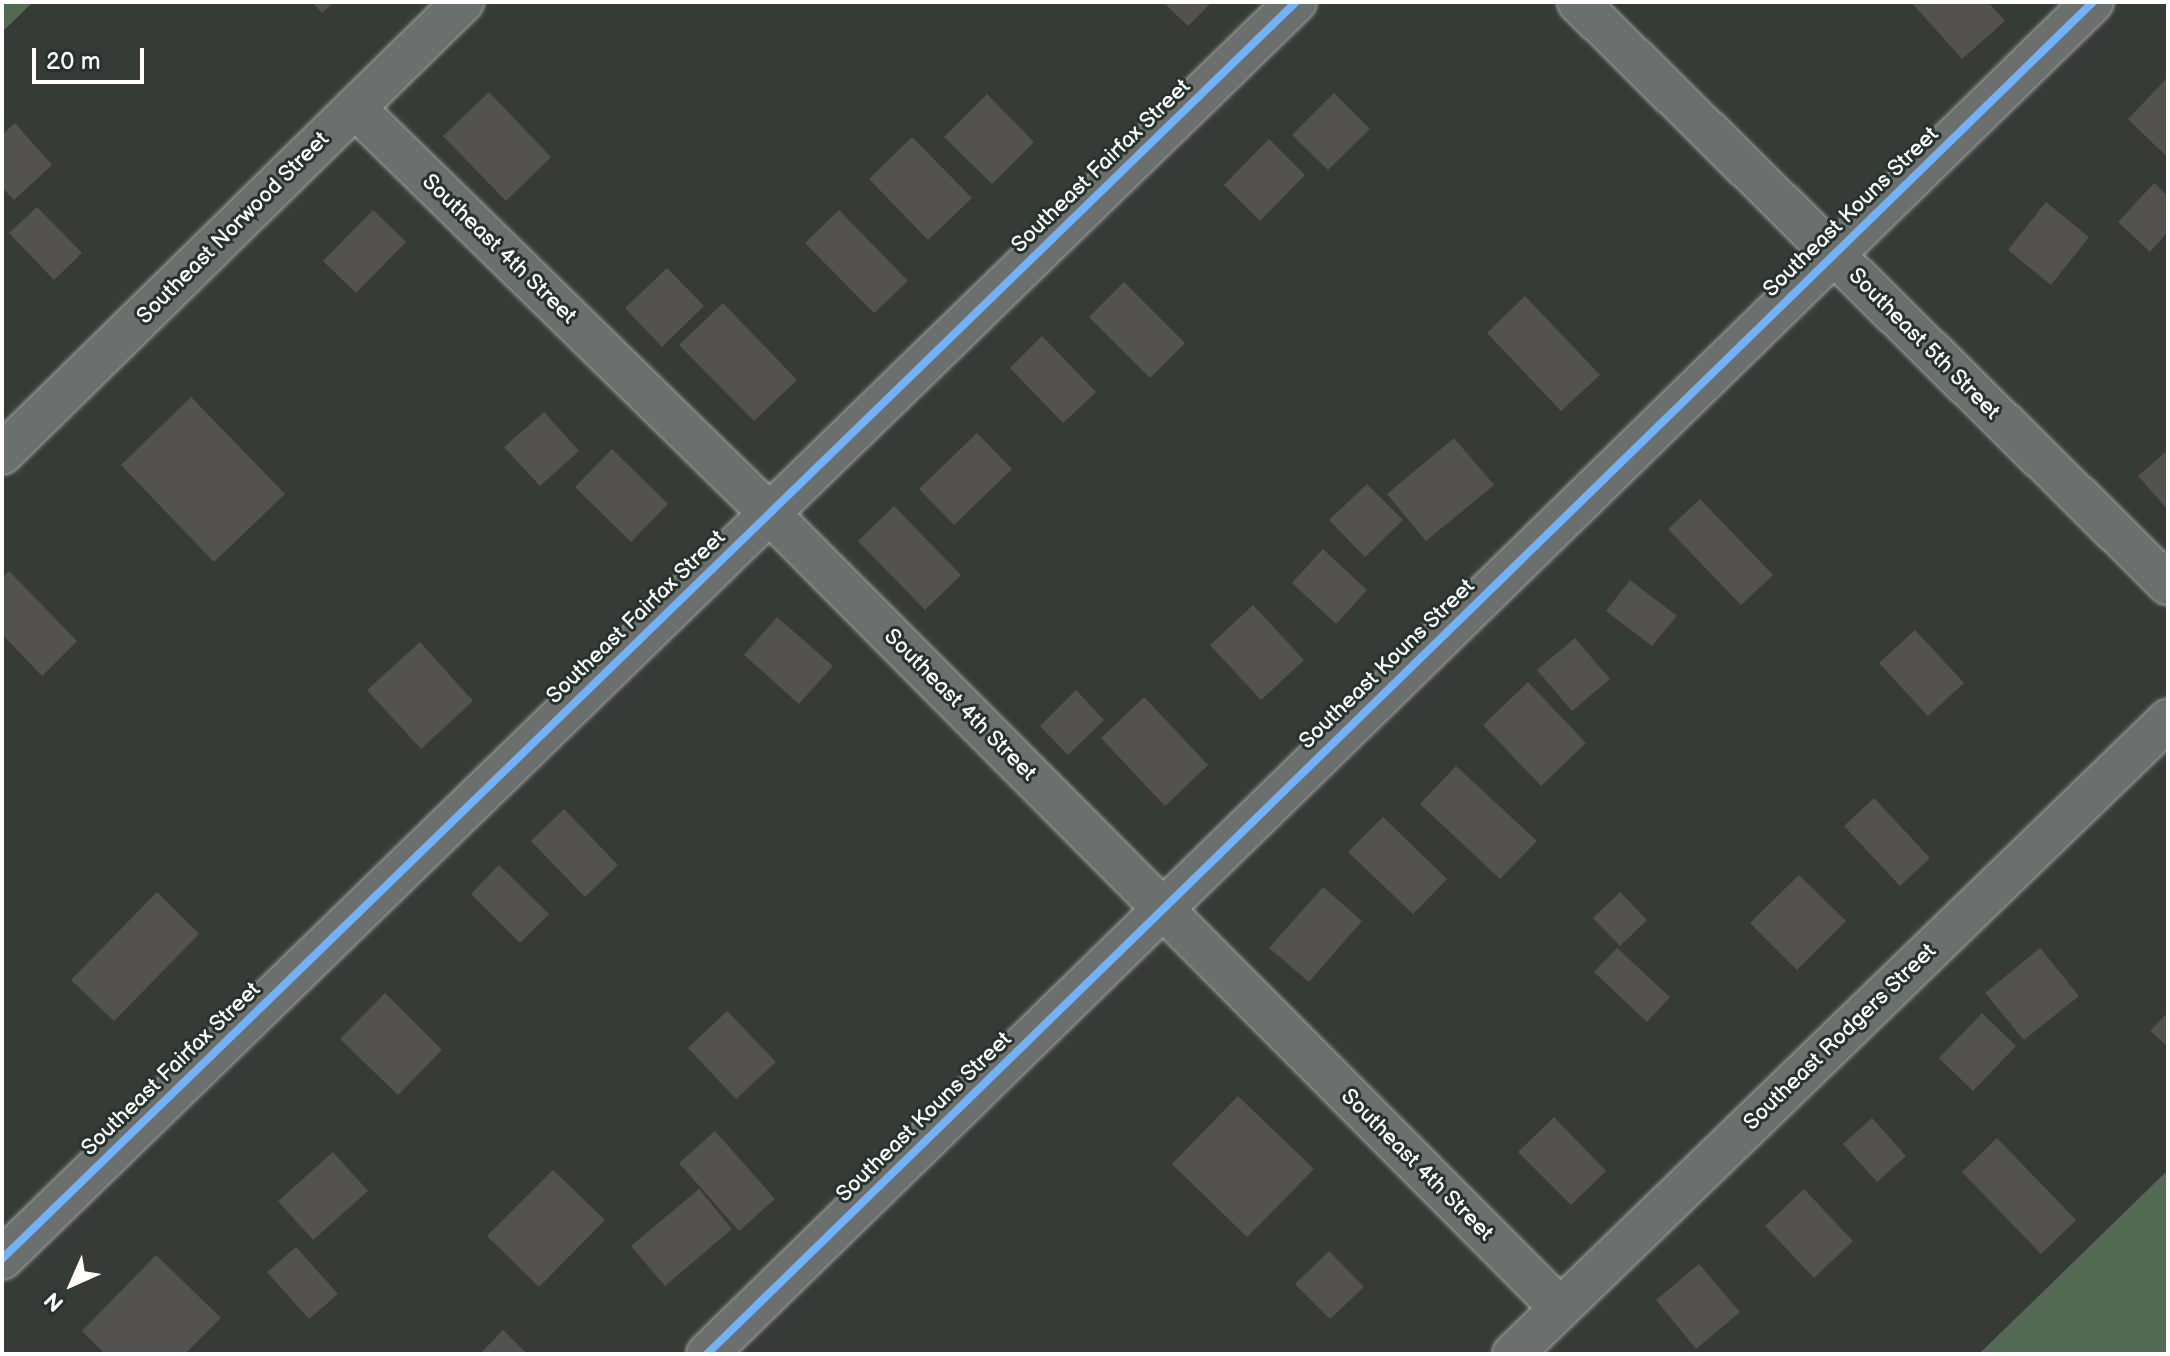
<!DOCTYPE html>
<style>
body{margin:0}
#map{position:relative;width:2170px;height:1356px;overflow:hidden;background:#373b38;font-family:"Balsamiq Sans",sans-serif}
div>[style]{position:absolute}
.green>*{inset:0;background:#536b55}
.building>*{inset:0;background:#535250}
.roads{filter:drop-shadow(0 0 2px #a5a7a5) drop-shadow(0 0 2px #a5a7a5)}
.minor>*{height:40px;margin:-20px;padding:0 20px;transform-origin:20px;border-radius:20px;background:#6b6f6d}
.cycleway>*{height:8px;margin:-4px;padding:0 4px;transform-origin:4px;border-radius:4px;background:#73b2f8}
span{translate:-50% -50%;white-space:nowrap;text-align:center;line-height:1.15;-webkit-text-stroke:6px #26332d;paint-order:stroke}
.street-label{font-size:22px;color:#fff}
.frame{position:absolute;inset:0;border:4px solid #fff;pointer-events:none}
.north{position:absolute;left:32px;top:1244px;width:80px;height:80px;-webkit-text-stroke:6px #26332d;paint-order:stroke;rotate:225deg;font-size:22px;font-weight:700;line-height:32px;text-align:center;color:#fff}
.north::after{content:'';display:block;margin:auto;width:28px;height:36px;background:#fff;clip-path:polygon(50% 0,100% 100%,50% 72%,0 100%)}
.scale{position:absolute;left:32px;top:48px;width:112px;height:36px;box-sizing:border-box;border:4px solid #fff;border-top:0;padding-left:10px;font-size:24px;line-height:28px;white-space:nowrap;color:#fff;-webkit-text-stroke:6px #26332d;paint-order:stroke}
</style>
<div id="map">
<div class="green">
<div style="clip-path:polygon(2px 2px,33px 2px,2px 32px)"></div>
<div style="clip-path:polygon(2168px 1170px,2168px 1354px,1979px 1354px)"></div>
</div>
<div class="building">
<div style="clip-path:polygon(312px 2px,334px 2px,322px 13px)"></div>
<div style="clip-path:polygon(1163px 2px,1212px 2px,1188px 26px)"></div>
<div style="clip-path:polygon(1911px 2px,1988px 2px,2005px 21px,1962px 59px)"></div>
<div style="clip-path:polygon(2168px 77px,2168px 154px,2166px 156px,2128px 119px)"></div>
<div style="clip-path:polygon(489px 92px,551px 157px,506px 201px,443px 136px)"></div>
<div style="clip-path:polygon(1334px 93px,1370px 129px,1328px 170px,1292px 135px)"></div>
<div style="clip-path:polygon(987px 94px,1034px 142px,992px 184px,944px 137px)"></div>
<div style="clip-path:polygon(15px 123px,52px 165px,14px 200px,2px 187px,2px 135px)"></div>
<div style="clip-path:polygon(912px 137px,972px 198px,928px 240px,869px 179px)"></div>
<div style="clip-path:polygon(1269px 139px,1305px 175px,1260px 221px,1224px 185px)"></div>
<div style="clip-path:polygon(2154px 183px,2168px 196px,2168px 232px,2150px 252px,2118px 222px)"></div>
<div style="clip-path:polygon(2046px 202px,2089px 237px,2051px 285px,2008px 250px)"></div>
<div style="clip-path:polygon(37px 207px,82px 253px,54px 280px,9px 233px)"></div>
<div style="clip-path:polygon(373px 210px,406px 242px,356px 293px,323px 261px)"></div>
<div style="clip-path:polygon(839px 210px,908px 281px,874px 313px,805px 243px)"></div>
<div style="clip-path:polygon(667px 268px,704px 306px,662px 347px,625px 308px)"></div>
<div style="clip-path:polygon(1124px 282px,1185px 343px,1150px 378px,1089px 317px)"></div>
<div style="clip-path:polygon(1525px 296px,1600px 375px,1561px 411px,1487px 333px)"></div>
<div style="clip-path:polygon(723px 303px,797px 380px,754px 421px,679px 345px)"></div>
<div style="clip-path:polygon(1042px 336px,1096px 392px,1063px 423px,1010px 368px)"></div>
<div style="clip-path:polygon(191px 397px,285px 494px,214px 562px,121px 465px)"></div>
<div style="clip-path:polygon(544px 412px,579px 451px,540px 486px,504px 447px)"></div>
<div style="clip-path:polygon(977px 433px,1012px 469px,954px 525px,919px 489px)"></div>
<div style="clip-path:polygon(1454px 438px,1494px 485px,1426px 541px,1387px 494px)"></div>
<div style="clip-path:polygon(612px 449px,668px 504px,631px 542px,575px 487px)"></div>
<div style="clip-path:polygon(2168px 450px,2168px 510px,2138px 476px)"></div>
<div style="clip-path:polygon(1367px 484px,1403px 520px,1365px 557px,1329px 520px)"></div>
<div style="clip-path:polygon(1700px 499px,1773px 575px,1741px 605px,1668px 529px)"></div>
<div style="clip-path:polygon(894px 506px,961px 575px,925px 610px,858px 541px)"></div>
<div style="clip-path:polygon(1323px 549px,1367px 590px,1336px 624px,1292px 583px)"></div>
<div style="clip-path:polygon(9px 571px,77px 641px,42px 676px,2px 634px,2px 578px)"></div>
<div style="clip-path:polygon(1630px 580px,1677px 616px,1652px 646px,1606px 611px)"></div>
<div style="clip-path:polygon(1253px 605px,1304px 660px,1261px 700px,1210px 645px)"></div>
<div style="clip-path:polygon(777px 617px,833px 666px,799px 704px,744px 655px)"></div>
<div style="clip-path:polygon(1915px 630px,1964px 683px,1928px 716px,1879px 663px)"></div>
<div style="clip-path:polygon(1575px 638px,1610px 679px,1572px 711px,1537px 670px)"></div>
<div style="clip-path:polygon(420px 642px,473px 701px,421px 749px,367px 690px)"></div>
<div style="clip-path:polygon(1528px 682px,1586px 743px,1541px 786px,1483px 725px)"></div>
<div style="clip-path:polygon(1076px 690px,1104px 720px,1068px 755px,1040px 726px)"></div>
<div style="clip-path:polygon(1144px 697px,1208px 765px,1165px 806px,1101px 738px)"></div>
<div style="clip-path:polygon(1456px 766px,1537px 841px,1500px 879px,1420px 804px)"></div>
<div style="clip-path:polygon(1874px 798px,1930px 858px,1900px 886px,1844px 826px)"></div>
<div style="clip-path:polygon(564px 809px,618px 865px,585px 897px,531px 841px)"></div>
<div style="clip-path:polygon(1383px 817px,1447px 879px,1413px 914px,1348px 852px)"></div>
<div style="clip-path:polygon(499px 865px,549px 914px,520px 943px,471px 894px)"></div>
<div style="clip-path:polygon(1799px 875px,1846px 921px,1797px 970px,1750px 923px)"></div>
<div style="clip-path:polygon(1323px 887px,1362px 921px,1309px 982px,1269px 948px)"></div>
<div style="clip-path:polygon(157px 892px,199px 934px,114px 1021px,71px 980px)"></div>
<div style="clip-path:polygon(1620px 892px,1647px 920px,1620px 946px,1593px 918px)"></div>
<div style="clip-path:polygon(1617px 948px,1670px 997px,1647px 1022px,1594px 972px)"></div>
<div style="clip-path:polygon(2040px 948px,2079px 996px,2024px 1040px,1985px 993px)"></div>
<div style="clip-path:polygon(385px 993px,442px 1050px,398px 1095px,340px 1039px)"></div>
<div style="clip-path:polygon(727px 1011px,776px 1062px,736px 1099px,688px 1048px)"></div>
<div style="clip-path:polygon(2168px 1012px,2168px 1047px,2150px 1031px)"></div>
<div style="clip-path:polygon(1982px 1013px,2016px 1046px,1973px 1091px,1939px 1058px)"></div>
<div style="clip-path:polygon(1238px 1096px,1314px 1169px,1247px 1237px,1172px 1164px)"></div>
<div style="clip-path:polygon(1554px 1117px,1606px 1171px,1571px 1205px,1518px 1152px)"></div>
<div style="clip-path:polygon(1872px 1118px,1906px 1156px,1877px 1182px,1843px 1144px)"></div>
<div style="clip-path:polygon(715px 1131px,775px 1199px,739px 1231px,679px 1163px)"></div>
<div style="clip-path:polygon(1997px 1138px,2076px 1220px,2041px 1254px,1962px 1172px)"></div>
<div style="clip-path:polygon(333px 1152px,368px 1191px,313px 1240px,278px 1201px)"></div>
<div style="clip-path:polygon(553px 1170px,605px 1220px,539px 1287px,487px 1236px)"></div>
<div style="clip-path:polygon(699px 1189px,732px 1229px,665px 1286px,631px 1246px)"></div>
<div style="clip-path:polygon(1804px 1189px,1853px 1241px,1814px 1278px,1765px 1226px)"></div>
<div style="clip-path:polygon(296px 1247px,338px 1294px,309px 1319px,267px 1272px)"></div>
<div style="clip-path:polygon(1329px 1251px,1364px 1287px,1330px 1319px,1295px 1284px)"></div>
<div style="clip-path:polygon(156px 1255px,221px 1318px,185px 1354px,105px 1354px,82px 1331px)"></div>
<div style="clip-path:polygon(1699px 1264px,1740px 1312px,1696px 1349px,1656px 1300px)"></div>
<div style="clip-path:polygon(503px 1330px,527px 1354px,480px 1354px)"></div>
</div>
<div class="roads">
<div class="minor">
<div style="left:1578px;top:2px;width:829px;rotate:44.61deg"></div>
<div style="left:355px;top:108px;width:579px;rotate:44.37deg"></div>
<div style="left:769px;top:513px;width:1121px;rotate:45.14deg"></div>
<div style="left:2px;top:454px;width:646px;rotate:-44.44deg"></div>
<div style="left:2px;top:1259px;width:1804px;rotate:-44.17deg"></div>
<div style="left:707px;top:1354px;width:1936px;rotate:-44.29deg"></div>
<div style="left:1513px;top:1354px;width:912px;rotate:-44.07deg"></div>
</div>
</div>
<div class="cycleway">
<div style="left:2px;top:1259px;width:1804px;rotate:-44.17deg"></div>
<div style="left:707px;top:1354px;width:1936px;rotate:-44.29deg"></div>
</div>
<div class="street-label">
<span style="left:1101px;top:166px;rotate:-44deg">Southeast Fairfax Street</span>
<span style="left:1851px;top:212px;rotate:-44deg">Southeast Kouns Street</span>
<span style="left:233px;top:228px;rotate:-45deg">Southeast Norwood Street</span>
<span style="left:499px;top:249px;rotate:44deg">Southeast 4th Street</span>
<span style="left:1924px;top:344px;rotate:45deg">Southeast 5th Street</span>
<span style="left:636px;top:617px;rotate:-44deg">Southeast Fairfax Street</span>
<span style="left:1387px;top:664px;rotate:-44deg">Southeast Kouns Street</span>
<span style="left:960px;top:705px;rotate:45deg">Southeast 4th Street</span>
<span style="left:1840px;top:1037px;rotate:-44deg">Southeast Rodgers Street</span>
<span style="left:171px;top:1069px;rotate:-44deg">Southeast Fairfax Street</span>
<span style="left:924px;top:1117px;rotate:-44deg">Southeast Kouns Street</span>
<span style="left:1417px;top:1165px;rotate:45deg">Southeast 4th Street</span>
</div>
<div class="frame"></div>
<div class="north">N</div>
<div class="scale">20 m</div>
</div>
